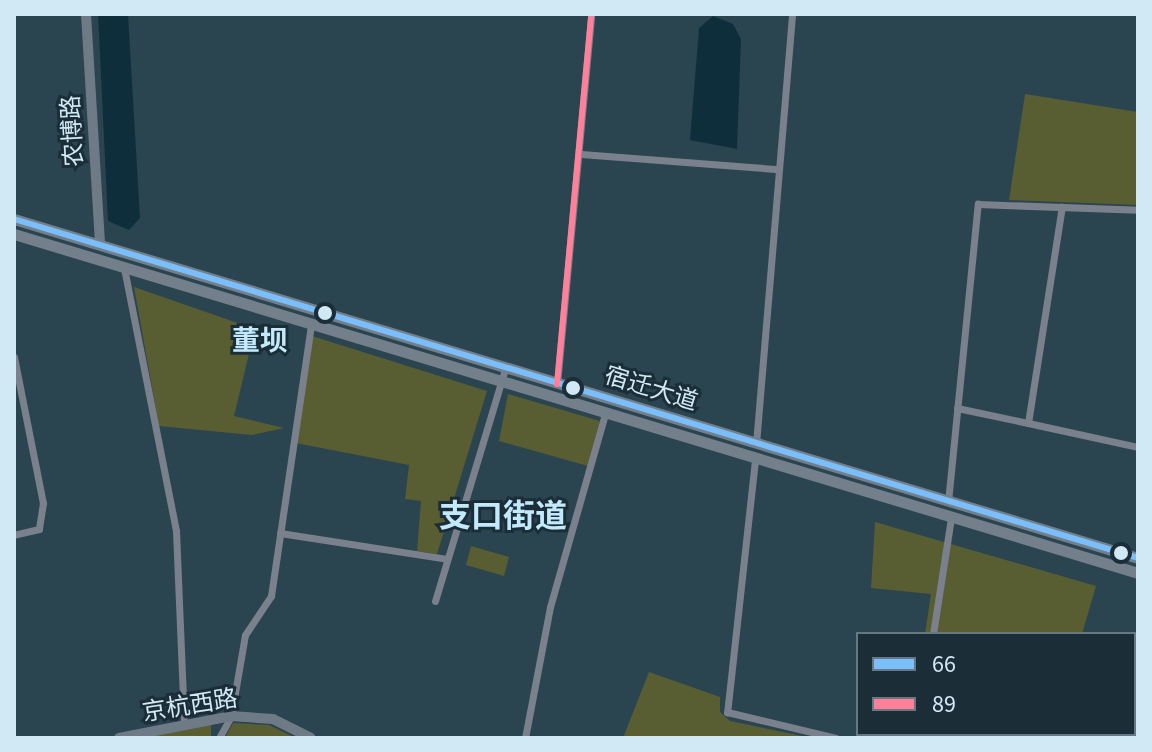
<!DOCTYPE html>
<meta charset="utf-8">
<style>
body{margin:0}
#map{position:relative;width:1152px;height:752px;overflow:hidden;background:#2b4550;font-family:"Source Sans 3","Noto Sans SC",sans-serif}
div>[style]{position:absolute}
.green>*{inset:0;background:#595d32}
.water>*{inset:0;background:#0f2e3c}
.street>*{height:7px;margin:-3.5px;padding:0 3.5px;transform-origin:3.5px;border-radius:3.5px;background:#7a818c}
.secondary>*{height:10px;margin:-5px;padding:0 5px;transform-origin:5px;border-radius:5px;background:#6e7b87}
.primary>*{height:11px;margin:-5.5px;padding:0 5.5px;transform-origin:5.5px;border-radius:5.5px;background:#73808c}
.bus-1>*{height:6px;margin:-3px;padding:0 3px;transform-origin:3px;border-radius:3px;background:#7abffc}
.bus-2>*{height:6px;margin:-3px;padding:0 3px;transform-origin:3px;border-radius:3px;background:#ff8098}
.dots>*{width:22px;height:22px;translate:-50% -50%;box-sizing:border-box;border:4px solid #1b2e38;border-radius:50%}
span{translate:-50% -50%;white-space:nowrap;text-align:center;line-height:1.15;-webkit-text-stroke:6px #1b2e38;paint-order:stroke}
.street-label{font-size:24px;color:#d1e9f5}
.quarter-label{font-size:28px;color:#c3e9fd;font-weight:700}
.district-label{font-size:32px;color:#c3e9fd;font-weight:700}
.frame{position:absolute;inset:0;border:16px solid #d1e9f5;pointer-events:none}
.legend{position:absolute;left:856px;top:632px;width:280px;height:104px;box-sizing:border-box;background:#1b2e38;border:2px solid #647984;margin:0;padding:10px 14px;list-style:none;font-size:24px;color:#d1e9f5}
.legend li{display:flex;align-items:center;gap:16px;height:40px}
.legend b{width:40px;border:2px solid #647984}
</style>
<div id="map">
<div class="green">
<div style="clip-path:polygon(1025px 94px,1138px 112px,1138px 205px,1009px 200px)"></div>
<div style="clip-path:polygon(134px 287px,255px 329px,234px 416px,284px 428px,252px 435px,159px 426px)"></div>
<div style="clip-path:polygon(312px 336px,487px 391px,437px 554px,417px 551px,421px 501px,405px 499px,409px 465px,296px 443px)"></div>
<div style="clip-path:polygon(508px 394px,600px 421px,588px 466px,499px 441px)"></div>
<div style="clip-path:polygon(875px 522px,1096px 586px,1082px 634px,925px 634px,931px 594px,871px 588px)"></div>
<div style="clip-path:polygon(471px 546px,509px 557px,504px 576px,466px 565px)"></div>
<div style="clip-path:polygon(649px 672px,720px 697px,720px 712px,730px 721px,812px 738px,623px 738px)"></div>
<div style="clip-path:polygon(233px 723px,269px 725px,296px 738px,225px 738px)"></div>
<div style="clip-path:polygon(211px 724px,211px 738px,134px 738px)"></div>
<div style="clip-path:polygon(969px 734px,1063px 734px,969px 738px)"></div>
</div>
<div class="water">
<div style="clip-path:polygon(98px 14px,128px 14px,140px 218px,129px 230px,108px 221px)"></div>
<div style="clip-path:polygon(713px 16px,733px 24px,741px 39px,737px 149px,690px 140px,699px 28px)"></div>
</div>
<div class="street">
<div style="left:581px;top:154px;width:198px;rotate:4.4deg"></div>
<div style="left:124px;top:268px;width:268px;rotate:78.8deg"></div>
<div style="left:176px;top:531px;width:193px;rotate:87.6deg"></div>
<div style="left:14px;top:357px;width:149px;rotate:78.8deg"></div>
<div style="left:43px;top:503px;width:26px;rotate:99deg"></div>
<div style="left:39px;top:529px;width:26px;rotate:167deg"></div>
<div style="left:557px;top:384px;width:372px;rotate:-84.7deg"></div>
<div style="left:957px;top:408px;width:73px;rotate:11.9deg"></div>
<div style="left:1028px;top:423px;width:219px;rotate:-81.1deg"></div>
<div style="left:1028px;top:423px;width:113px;rotate:12.3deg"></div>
<div style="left:756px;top:444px;width:432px;rotate:-85.2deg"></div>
<div style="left:755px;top:460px;width:254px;rotate:96.3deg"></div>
<div style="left:727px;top:712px;width:112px;rotate:13.4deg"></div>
<div style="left:948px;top:502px;width:300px;rotate:-84.3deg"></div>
<div style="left:978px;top:204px;width:160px;rotate:2.1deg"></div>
<div style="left:280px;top:533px;width:169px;rotate:8.8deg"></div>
<div style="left:435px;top:601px;width:242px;rotate:-73.2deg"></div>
<div style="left:933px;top:634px;width:117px;rotate:-81.2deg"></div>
<div style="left:1134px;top:681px;width:15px;rotate:-74deg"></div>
<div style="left:219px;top:738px;width:25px;rotate:-61deg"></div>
<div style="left:231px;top:716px;width:82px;rotate:-80.2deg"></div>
<div style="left:245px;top:635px;width:47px;rotate:-56.3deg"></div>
<div style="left:271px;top:596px;width:273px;rotate:-81.6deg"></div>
<div style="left:525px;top:738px;width:133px;rotate:-79.2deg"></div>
<div style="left:550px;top:607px;width:201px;rotate:-74.1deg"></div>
<div style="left:921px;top:738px;width:4px;rotate:-76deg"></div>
<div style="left:1117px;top:738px;width:4px;rotate:-76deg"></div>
</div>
<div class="secondary">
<div style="left:86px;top:14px;width:231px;rotate:86.5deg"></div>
<div style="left:119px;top:738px;width:114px;rotate:-11.1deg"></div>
<div style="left:231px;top:716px;width:42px;rotate:4.1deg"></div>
<div style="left:273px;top:719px;width:42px;rotate:26.6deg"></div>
</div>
<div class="primary">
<div style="left:14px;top:219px;width:1174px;rotate:16.78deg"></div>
<div style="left:14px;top:234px;width:1174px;rotate:16.78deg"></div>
</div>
<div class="bus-1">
<div style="left:14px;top:219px;width:1174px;rotate:16.78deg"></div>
</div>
<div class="bus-2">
<div style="left:557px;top:384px;width:372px;rotate:-84.7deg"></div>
</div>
<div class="dots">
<div style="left:325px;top:313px;background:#d1e9f5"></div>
<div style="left:573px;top:388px;background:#d1e9f5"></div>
<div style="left:1121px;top:553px;background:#d1e9f5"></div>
</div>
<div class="street-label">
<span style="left:73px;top:131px;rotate:-93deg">农博路</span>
<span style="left:651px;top:389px;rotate:17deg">宿迁大道</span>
<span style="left:190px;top:706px;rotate:-9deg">京杭西路</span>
</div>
<div class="quarter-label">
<span style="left:260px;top:341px">董坝</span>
</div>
<div class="district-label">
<span style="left:503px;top:517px">支口街道</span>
</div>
<div class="frame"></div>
<ul class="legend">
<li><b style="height:10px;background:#7abffc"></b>66</li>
<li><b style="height:10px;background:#ff8098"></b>89</li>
</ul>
</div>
